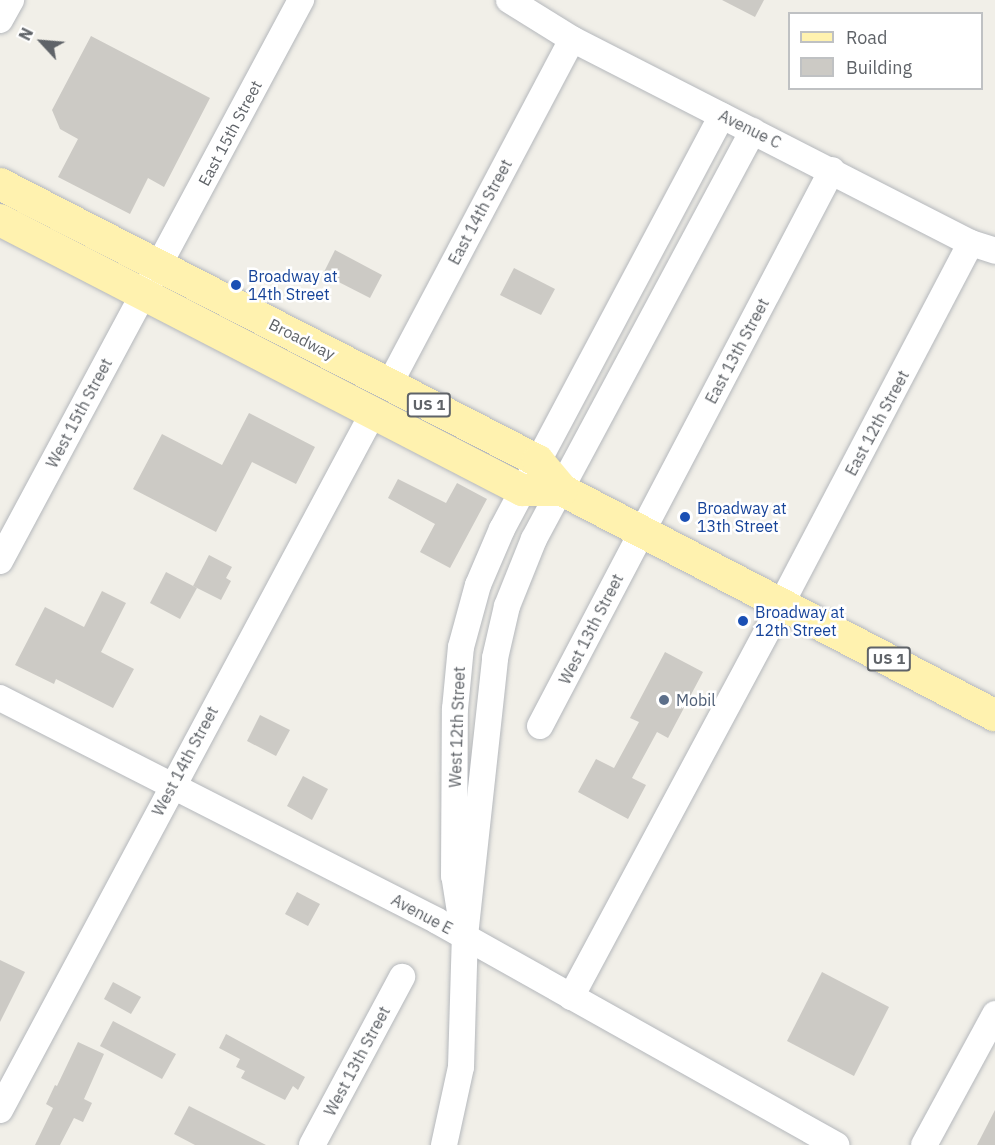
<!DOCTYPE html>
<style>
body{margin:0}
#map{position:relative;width:995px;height:1145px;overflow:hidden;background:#f1efe8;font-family:"IBM Plex Sans",sans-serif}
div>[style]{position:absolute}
.building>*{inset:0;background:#cccac5}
.roads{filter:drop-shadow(0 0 2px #b5b8bc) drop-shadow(0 0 2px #b5b8bc)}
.minor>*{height:26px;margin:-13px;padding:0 13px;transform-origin:13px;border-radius:13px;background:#fff}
.major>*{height:32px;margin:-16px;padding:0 16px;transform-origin:16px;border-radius:16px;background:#fff2af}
.dots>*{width:16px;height:16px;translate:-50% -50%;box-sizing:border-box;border:3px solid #fff;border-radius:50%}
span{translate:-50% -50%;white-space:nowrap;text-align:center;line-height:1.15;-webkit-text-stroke:5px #fff;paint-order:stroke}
.shield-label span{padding:2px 4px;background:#fff;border:2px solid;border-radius:4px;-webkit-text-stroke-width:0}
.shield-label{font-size:15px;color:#5f6368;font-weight:700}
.street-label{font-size:16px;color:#5f6368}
.transit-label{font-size:16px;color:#164399}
.left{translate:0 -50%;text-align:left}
.service-label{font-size:16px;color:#4e5e75}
.legend{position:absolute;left:788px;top:12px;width:195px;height:78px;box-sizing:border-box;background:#fff;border:2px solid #bfc1c3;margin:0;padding:8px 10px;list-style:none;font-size:18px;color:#5f6368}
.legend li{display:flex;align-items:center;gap:12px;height:30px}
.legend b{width:30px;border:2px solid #bfc1c3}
.north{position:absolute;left:12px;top:12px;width:60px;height:60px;-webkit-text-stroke:4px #fff;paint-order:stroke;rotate:296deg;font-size:16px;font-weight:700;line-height:24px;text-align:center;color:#5f6368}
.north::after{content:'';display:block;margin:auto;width:21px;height:27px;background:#5f6368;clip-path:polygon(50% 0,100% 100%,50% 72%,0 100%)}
</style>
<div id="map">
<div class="building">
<div style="clip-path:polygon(722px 0,764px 0,755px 17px)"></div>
<div style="clip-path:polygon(91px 36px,210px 98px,164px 187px,148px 178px,130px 214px,58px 177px,78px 139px,60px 129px,52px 110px)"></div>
<div style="clip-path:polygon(335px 250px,382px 275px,370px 298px,323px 274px)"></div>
<div style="clip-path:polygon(514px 268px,555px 289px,541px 315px,500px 295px)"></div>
<div style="clip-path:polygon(249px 413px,315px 447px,296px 484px,252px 462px,216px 532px,133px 489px,162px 434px,222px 465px)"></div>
<div style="clip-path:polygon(398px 479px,446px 503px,457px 483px,487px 499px,450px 568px,420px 552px,435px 524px,388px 498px)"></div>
<div style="clip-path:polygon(209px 555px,232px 567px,226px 578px,231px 581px,221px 600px,193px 586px)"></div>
<div style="clip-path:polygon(166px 572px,197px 588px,180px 619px,150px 603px)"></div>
<div style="clip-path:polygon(102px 591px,126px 603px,101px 652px,134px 669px,113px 708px,56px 679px,54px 684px,15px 665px,45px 607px,84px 627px)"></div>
<div style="clip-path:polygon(665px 652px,703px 672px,668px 738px,657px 732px,632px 778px,646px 785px,628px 819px,578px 792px,596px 759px,614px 768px,639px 722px,630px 718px)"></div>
<div style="clip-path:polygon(260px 715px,290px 730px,276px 756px,247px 741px)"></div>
<div style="clip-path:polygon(303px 776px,328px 789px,312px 820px,287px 806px)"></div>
<div style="clip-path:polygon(297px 892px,320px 904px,308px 926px,285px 914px)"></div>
<div style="clip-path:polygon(0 960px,25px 972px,0 1022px)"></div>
<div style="clip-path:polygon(822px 972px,889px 1007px,854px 1076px,787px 1041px)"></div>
<div style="clip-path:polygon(113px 982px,141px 997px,131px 1014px,104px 999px)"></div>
<div style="clip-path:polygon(113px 1021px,176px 1054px,162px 1079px,100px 1046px)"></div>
<div style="clip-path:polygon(226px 1034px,305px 1077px,298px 1090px,293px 1086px,285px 1100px,241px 1078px,245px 1071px,236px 1067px,240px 1059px,219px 1048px)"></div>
<div style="clip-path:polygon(78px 1042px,104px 1054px,84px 1099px,92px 1103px,83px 1122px,74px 1118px,60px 1145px,35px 1145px,53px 1108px,46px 1104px,55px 1085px,57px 1086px)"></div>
<div style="clip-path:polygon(189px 1106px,266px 1145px,195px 1145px,174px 1134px)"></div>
<div style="clip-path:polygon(995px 1110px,995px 1145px,977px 1145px)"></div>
</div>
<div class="roads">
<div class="minor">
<div style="left:509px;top:0;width:74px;rotate:31.8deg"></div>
<div style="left:572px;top:39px;width:448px;rotate:27.1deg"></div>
<div style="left:971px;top:243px;width:25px;rotate:18deg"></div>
<div style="left:0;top:20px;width:23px;rotate:-61deg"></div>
<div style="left:389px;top:385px;width:391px;rotate:-62.1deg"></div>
<div style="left:0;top:561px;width:637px;rotate:-61.78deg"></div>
<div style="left:0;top:698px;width:491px;rotate:27deg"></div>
<div style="left:437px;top:921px;width:458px;rotate:29.3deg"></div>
<div style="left:540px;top:726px;width:628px;rotate:-62.29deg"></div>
<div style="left:460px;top:912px;width:36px;rotate:-99deg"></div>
<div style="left:454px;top:876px;width:167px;rotate:-89.7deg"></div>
<div style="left:455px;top:709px;width:62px;rotate:-84.5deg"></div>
<div style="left:461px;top:647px;width:64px;rotate:-74.7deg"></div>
<div style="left:478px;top:585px;width:61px;rotate:-66.8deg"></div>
<div style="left:502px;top:529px;width:468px;rotate:-62deg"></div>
<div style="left:571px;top:997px;width:417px;rotate:-61.8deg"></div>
<div style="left:768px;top:629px;width:436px;rotate:-62.3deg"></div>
<div style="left:0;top:1110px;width:791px;rotate:-61.85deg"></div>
<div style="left:312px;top:1145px;width:191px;rotate:-61.8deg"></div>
<div style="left:444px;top:1145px;width:80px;rotate:-77.7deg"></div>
<div style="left:461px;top:1067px;width:131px;rotate:-88.3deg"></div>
<div style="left:465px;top:936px;width:280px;rotate:-83.8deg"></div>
<div style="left:495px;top:658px;width:53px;rotate:-77deg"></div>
<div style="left:507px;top:606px;width:72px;rotate:-68.1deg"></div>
<div style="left:534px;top:539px;width:463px;rotate:-61.8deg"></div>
<div style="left:924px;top:1145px;width:149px;rotate:-61.5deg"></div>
</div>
<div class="major">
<div style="left:0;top:184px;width:605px;rotate:27.24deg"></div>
<div style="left:538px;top:461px;width:38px;rotate:50deg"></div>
<div style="left:562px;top:490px;width:488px;rotate:27.5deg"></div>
<div style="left:0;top:220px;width:588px;rotate:27.35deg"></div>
<div style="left:522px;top:490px;width:40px"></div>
</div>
</div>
<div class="dots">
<div style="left:236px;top:285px;background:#1a4fb4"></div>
<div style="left:685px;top:517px;background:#1a4fb4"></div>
<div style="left:743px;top:621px;background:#1a4fb4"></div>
<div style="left:664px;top:700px;background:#5c6f8a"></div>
</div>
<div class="shield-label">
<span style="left:429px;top:405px">US 1</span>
<span style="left:889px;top:659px">US 1</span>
</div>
<div class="street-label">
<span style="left:750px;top:129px;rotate:26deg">Avenue C</span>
<span style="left:230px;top:133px;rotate:-62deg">East 15th Street</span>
<span style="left:480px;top:212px;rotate:-62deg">East 14th Street</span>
<span style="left:302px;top:339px;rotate:27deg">Broadway</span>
<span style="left:737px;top:351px;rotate:-62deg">East 13th Street</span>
<span style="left:79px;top:413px;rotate:-62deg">West 15th Street</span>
<span style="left:877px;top:423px;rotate:-62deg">East 12th Street</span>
<span style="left:591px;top:629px;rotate:-63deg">West 13th Street</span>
<span style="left:457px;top:727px;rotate:-88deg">West 12th Street</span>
<span style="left:185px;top:761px;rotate:-62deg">West 14th Street</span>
<span style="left:422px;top:914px;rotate:28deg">Avenue E</span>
<span style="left:357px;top:1061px;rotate:-62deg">West 13th Street</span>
</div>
<div class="transit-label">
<span class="left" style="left:248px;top:285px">Broadway at<br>14th Street</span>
<span class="left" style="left:697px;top:517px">Broadway at<br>13th Street</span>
<span class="left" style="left:755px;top:621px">Broadway at<br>12th Street</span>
</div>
<div class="service-label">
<span class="left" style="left:676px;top:700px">Mobil</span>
</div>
<ul class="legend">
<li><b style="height:8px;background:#fff2af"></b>Road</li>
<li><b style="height:16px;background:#cccac5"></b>Building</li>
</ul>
<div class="north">N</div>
</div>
